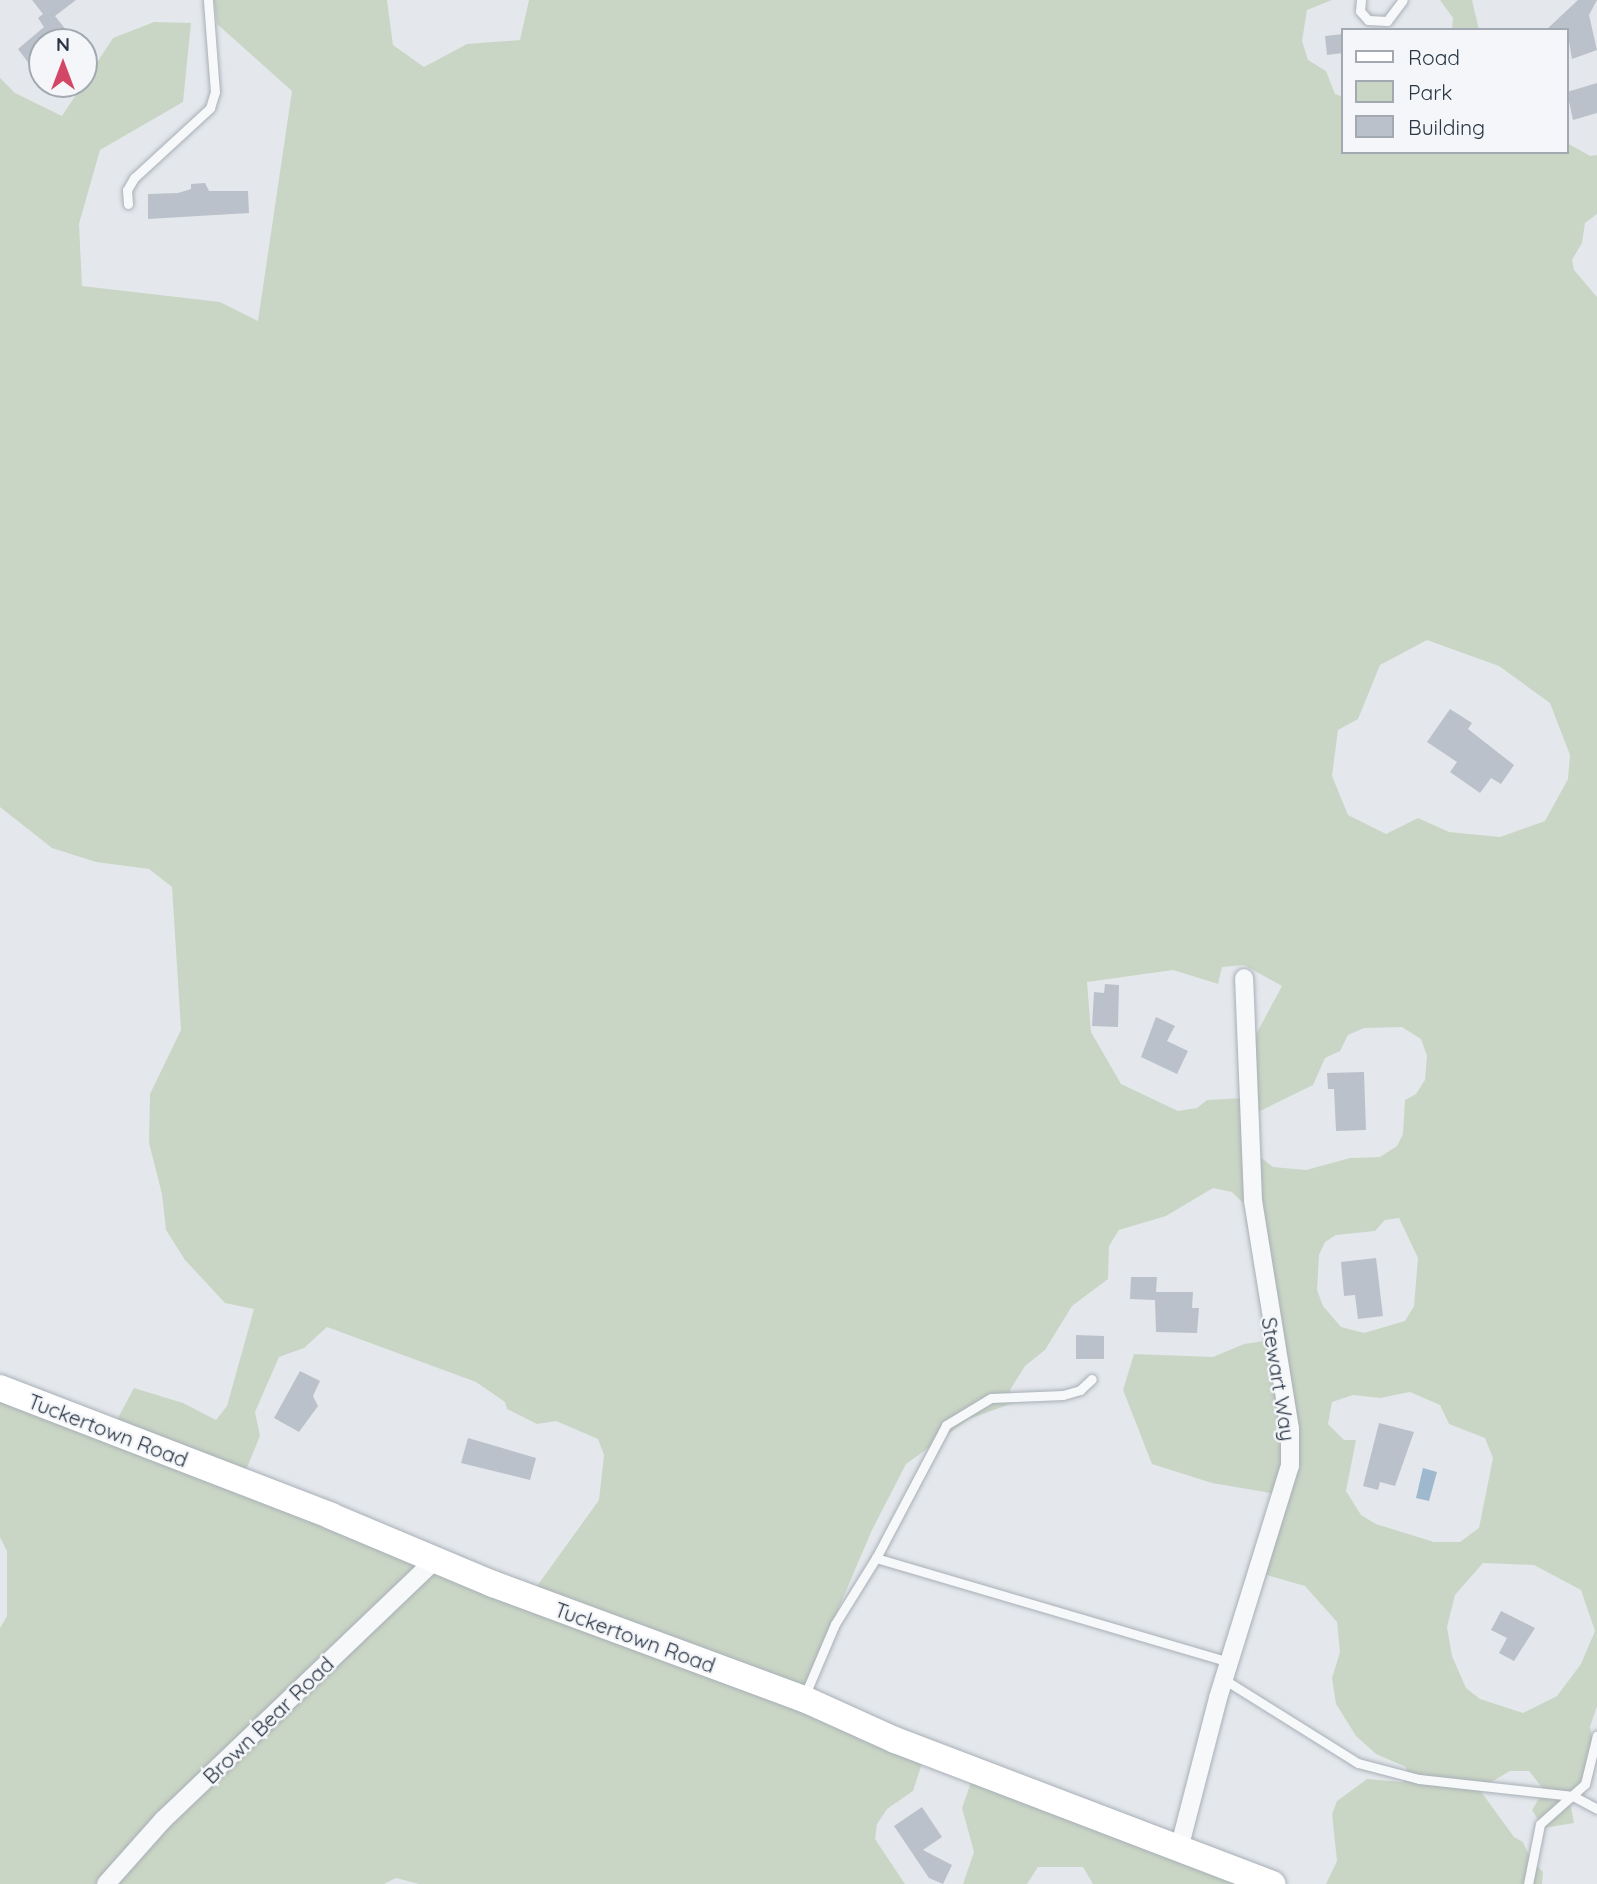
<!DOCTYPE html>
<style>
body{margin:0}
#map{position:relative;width:1597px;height:1884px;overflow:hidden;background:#e4e8ec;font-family:Quicksand,sans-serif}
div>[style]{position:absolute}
.green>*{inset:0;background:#cad6c5}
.water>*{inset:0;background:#9eb8cd}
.building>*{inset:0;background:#bbc1ca}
.roads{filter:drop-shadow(0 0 2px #a8afb7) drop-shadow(0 0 2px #a8afb7)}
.lane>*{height:9px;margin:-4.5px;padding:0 4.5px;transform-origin:4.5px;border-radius:4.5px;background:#f7f8fa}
.street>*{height:18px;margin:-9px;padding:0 9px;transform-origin:9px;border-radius:9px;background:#f7f8fa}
.secondary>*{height:26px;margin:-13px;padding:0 13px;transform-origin:13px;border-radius:13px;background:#fff}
span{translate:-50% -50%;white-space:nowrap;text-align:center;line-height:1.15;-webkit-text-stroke:5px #f4f6f9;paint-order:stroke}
.street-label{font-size:21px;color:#2a3645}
.legend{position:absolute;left:1341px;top:28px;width:228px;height:126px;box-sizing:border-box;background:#f4f6f9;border:2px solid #a3a9b1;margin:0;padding:9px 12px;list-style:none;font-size:21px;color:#2a3645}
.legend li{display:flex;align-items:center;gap:14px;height:35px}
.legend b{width:35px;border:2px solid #a3a9b1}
.north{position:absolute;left:28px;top:28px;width:70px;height:70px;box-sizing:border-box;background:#f4f6f9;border:2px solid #a3a9b1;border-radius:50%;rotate:0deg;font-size:19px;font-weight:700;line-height:28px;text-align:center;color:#2a3645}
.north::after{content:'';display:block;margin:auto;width:24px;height:32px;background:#d44665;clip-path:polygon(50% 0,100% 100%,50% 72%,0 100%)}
</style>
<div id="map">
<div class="green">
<div style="clip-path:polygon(evenodd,214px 0,387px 0,393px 45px,424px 67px,467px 44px,520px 40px,529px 0,1332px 0,1307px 10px,1302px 41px,1308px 60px,1326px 71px,1335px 94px,1343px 97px,1343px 152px,1567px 152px,1567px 143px,1590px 156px,1597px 155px,1597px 214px,1585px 223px,1582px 243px,1572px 260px,1574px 270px,1597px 297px,1597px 1706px,1590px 1727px,1597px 1759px,1589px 1778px,1569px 1797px,1574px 1823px,1543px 1828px,1532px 1810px,1544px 1790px,1529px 1771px,1510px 1771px,1479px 1789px,1514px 1837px,1523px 1842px,1531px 1860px,1543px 1872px,1542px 1884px,1326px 1884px,1337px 1861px,1332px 1814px,1337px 1801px,1367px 1779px,1402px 1782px,1409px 1777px,1406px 1767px,1376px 1754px,1356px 1736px,1336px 1704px,1332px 1678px,1340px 1652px,1337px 1622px,1305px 1586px,1260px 1573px,1282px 1495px,1212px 1483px,1152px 1464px,1123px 1390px,1134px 1354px,1213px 1357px,1244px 1344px,1270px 1340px,1254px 1226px,1247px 1228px,1245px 1205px,1232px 1192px,1213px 1188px,1166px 1216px,1119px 1230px,1109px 1246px,1108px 1279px,1072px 1306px,1045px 1350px,1025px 1366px,1010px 1390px,1013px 1403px,969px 1419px,906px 1464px,872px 1530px,802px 1694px,926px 1751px,913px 1791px,887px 1809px,877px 1824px,875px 1839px,905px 1884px,419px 1884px,396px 1878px,384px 1884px,0 1884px,0 1628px,7px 1616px,7px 1551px,0 1537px,0 1385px,113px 1427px,134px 1388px,183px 1403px,216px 1420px,227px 1406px,254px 1309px,225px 1303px,185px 1260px,166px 1230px,162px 1194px,149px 1143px,150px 1094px,181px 1030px,172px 887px,149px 869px,96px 862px,52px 848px,0 807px,0 78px,15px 93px,62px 116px,113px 38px,154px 22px,191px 23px,183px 102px,100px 150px,79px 224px,82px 286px,220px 302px,258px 321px,292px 91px,217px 24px,214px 0,1427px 640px,1499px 666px,1550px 703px,1570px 755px,1568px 779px,1545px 821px,1500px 837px,1449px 832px,1418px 818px,1386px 834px,1348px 815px,1332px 776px,1338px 730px,1358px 719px,1380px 665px,1427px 640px,214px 0,1244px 965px,1282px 986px,1246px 1053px,1245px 1098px,1207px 1100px,1197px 1108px,1178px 1111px,1121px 1084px,1091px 1032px,1087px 982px,1173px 970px,1218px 984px,1222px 967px,1244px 965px,214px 0,1402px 1027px,1421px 1039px,1427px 1056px,1425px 1080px,1416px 1094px,1405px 1100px,1403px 1134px,1397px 1146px,1380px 1157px,1350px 1158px,1306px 1170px,1273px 1167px,1254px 1152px,1256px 1113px,1313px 1085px,1325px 1058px,1340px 1051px,1348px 1035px,1364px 1028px,1402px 1027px,214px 0,1399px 1218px,1418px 1258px,1414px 1306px,1405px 1321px,1364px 1333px,1341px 1327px,1323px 1306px,1317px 1290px,1319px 1255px,1325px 1242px,1336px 1235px,1375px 1231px,1385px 1220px,1399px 1218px,214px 0,327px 1327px,476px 1382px,505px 1402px,507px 1409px,537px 1424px,556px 1421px,598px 1439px,604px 1455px,599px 1500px,532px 1593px,244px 1475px,260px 1436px,255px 1412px,279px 1357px,304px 1348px,327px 1327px,214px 0,1410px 1392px,1440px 1405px,1449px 1424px,1485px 1438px,1493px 1458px,1479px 1528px,1460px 1542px,1434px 1542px,1376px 1524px,1361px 1515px,1346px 1491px,1356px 1440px,1344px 1440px,1328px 1424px,1332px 1402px,1353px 1395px,1380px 1398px,1410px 1392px,214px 0,1483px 1563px,1534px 1565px,1581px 1590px,1595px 1631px,1581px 1664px,1557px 1696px,1523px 1713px,1480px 1699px,1466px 1688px,1452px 1656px,1447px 1627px,1455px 1595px,1483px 1563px)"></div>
<div style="clip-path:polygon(1440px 0,1472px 0,1479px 30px,1452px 30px,1453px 18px)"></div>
<div style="clip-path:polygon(976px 1768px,1269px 1884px,1093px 1884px,1083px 1867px,1038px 1867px,1027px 1884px,963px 1884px,974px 1852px,962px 1808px)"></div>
</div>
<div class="water">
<div style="clip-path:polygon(1423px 1468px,1437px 1472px,1429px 1501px,1416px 1498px)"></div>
</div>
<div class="building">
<div style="clip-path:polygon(32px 0,76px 0,55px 16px,70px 35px,61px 42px,42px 40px,42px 56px,30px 65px,18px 49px,44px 27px,38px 18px,43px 14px)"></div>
<div style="clip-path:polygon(1578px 0,1597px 0,1589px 15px,1597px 50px,1572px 59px,1567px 30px,1546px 30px)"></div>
<div style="clip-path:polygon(1343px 34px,1343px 53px,1327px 55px,1325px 36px)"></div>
<div style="clip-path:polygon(1597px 83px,1597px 113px,1573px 120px,1567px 92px)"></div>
<div style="clip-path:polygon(205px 183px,209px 191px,248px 191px,249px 213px,148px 219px,148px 194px,178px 193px,191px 189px,191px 184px)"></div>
<div style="clip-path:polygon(1450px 709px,1472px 723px,1468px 729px,1514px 765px,1501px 784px,1491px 778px,1480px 793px,1450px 772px,1457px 762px,1427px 742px)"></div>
<div style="clip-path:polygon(1105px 984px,1119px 985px,1118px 1027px,1092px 1026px,1094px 992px,1104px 993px)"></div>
<div style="clip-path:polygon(1156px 1017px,1175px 1026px,1167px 1041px,1188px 1051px,1177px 1074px,1141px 1057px)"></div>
<div style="clip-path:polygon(1364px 1072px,1366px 1130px,1336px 1131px,1334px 1089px,1328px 1089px,1327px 1073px)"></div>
<div style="clip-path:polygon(1376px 1258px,1383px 1316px,1358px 1319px,1355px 1295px,1344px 1296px,1341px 1262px)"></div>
<div style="clip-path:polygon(1131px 1277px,1157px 1277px,1156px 1292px,1193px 1292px,1192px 1308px,1199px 1308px,1197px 1333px,1156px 1332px,1155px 1300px,1130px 1299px)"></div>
<div style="clip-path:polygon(1076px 1335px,1104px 1336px,1104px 1359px,1076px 1359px)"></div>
<div style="clip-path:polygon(300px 1371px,320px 1381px,313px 1396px,318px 1406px,299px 1432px,274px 1418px)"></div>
<div style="clip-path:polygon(1379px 1423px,1414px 1432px,1395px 1486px,1380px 1482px,1378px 1490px,1363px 1486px)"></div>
<div style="clip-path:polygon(468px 1438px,536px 1458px,530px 1480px,461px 1463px)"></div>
<div style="clip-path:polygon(1501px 1611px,1535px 1628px,1514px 1661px,1499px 1653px,1507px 1638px,1491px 1630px)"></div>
<div style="clip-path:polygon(922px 1807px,942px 1837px,923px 1850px,952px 1865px,943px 1884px,929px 1878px,894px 1826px)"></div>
</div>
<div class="roads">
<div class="lane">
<div style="left:1361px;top:0;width:11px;rotate:95deg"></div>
<div style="left:1360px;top:11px;width:12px;rotate:48deg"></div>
<div style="left:1368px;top:20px;width:19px;rotate:3deg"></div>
<div style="left:1387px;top:21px;width:26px;rotate:-53deg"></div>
<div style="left:128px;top:204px;width:14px;rotate:-94deg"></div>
<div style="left:127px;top:190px;width:14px;rotate:-60deg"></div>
<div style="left:134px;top:178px;width:103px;rotate:-42.6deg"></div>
<div style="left:210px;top:108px;width:17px;rotate:-73deg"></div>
<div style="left:215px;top:92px;width:92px;rotate:-94.4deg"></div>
<div style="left:876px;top:1558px;width:369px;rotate:16.4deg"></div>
<div style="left:1225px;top:1680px;width:157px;rotate:32deg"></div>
<div style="left:1358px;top:1763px;width:63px;rotate:14.7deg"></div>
<div style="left:1419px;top:1779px;width:155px;rotate:6.3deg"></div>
<div style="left:1573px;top:1796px;width:27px;rotate:28deg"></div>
<div style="left:804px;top:1697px;width:79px;rotate:-67deg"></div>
<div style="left:835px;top:1624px;width:78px;rotate:-58.2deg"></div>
<div style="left:876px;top:1558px;width:150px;rotate:-62.2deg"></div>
<div style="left:946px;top:1425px;width:52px;rotate:-31deg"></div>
<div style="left:991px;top:1398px;width:72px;rotate:-2.4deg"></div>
<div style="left:1063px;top:1395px;width:18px;rotate:-16deg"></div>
<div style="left:1080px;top:1390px;width:16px;rotate:-43deg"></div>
<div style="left:1528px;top:1884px;width:61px;rotate:-78.7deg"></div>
<div style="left:1540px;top:1824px;width:60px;rotate:-41.6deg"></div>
<div style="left:1585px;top:1784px;width:50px;rotate:-76.2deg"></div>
</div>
<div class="street">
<div style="left:1179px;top:1849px;width:156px;rotate:-75.5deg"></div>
<div style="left:1218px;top:1698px;width:243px;rotate:-72.8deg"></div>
<div style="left:1290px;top:1466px;width:37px;rotate:-90deg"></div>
<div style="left:1290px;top:1429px;width:232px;rotate:-99.2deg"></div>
<div style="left:1253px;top:1200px;width:222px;rotate:-92.3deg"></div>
<div style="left:106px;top:1884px;width:86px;rotate:-48.3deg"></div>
<div style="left:163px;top:1820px;width:376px;rotate:-43.7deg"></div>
</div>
<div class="secondary">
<div style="left:0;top:1388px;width:355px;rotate:21.1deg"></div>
<div style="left:331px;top:1516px;width:176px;rotate:22.8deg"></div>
<div style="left:493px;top:1584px;width:332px;rotate:20.3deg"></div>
<div style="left:804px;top:1699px;width:100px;rotate:24.3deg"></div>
<div style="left:895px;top:1740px;width:404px;rotate:20.9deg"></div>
</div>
</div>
<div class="street-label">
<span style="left:1279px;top:1379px;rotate:81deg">Stewart Way</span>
<span style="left:108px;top:1430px;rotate:21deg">Tuckertown Road</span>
<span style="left:635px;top:1637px;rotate:20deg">Tuckertown Road</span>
<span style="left:268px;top:1720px;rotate:-44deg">Brown Bear Road</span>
</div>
<ul class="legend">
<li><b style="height:9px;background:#fff"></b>Road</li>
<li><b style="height:19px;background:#cad6c5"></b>Park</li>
<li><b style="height:19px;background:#bbc1ca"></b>Building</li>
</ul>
<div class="north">N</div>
</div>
